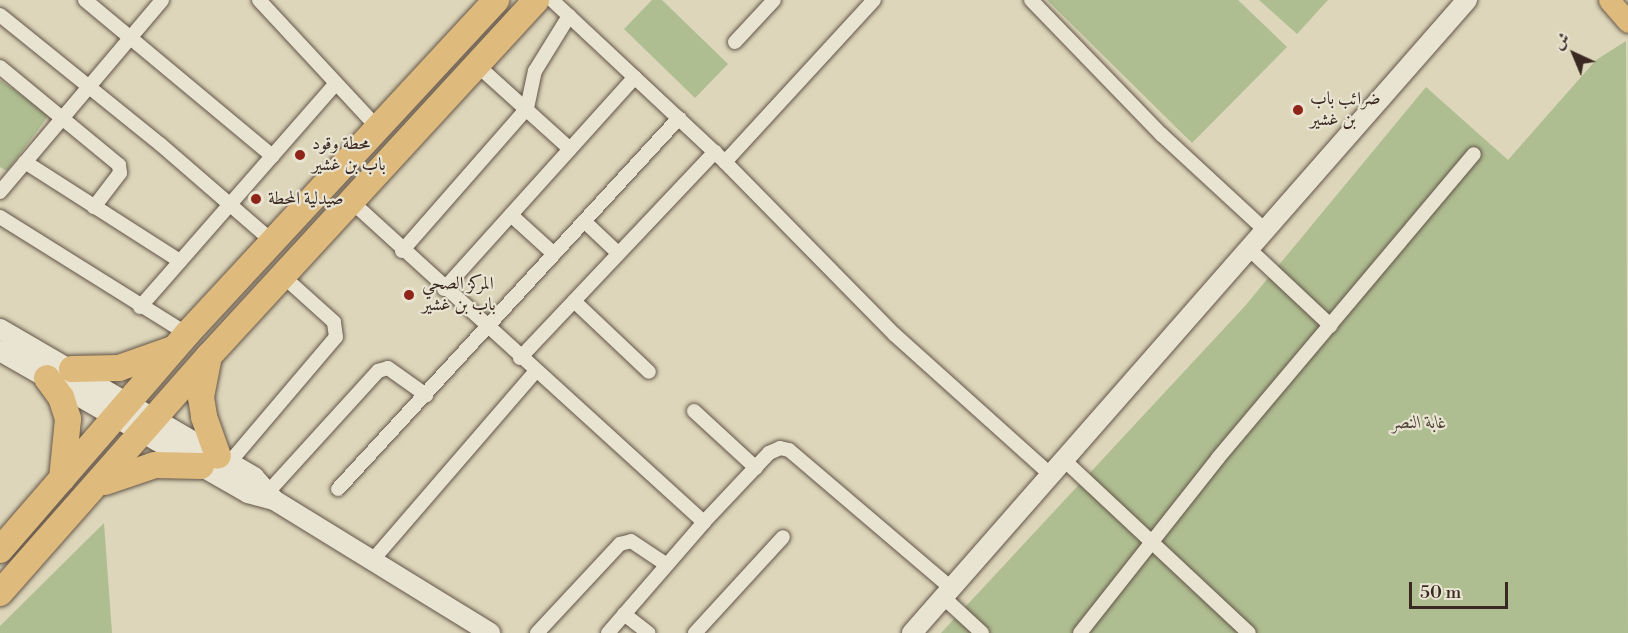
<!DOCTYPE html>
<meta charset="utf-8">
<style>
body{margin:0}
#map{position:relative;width:1628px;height:633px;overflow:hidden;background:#ddd6ba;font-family:"Libre Bodoni",Amiri,serif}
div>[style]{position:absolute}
.green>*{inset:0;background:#afbe91}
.roads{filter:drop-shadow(0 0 2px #635448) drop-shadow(0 0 2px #635448)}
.street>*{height:14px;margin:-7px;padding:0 7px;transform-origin:7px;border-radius:7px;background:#e9e4d2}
.secondary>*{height:20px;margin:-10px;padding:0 10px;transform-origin:10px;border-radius:10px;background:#e9e4d2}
.primary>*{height:21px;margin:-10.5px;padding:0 10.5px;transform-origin:10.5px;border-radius:10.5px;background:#debb7d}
.highway>*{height:26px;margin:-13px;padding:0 13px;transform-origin:13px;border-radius:13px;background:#debb7d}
.dots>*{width:16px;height:16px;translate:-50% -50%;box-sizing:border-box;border:3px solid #e9e4d2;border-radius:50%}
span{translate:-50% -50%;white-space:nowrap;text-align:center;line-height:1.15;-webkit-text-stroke:4.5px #e9e4d2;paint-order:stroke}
.poi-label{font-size:18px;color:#3a2822}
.left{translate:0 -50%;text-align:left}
.park-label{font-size:18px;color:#514638;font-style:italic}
.north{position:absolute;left:1544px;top:24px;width:60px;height:60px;-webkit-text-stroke:4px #e9e4d2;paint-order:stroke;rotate:316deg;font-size:16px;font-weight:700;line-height:24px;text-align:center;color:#3a2822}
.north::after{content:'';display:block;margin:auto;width:21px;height:27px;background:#3a2822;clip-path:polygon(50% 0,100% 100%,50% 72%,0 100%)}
.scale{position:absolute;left:1409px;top:582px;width:99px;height:27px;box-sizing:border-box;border:3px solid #3a2822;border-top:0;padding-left:8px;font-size:18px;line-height:21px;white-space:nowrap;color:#3a2822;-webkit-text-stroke:4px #e9e4d2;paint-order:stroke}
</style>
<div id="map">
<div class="green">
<div style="clip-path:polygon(652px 0,662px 0,728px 64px,695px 98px,624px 29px)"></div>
<div style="clip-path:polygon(1047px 0,1238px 0,1287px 47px,1192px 143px)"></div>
<div style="clip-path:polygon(1259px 0,1328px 0,1297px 34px)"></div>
<div style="clip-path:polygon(1626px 41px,1628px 633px,941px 633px,1245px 306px,1426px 87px,1508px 160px,1596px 60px)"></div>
<div style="clip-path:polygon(0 80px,49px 115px,7px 171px,0 167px)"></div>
<div style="clip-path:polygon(104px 523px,112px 633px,0 633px,0 626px)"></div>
</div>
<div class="roads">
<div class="street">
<div style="left:85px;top:0;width:244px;rotate:39.8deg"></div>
<div style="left:259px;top:0;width:176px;rotate:47.1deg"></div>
<div style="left:552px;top:0;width:237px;rotate:43.1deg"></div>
<div style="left:725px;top:162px;width:243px;rotate:45.5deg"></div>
<div style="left:895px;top:335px;width:210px;rotate:41.9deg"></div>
<div style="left:1031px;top:0;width:188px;rotate:45.9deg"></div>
<div style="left:1162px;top:135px;width:142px;rotate:42.7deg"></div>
<div style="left:0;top:15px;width:206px;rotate:38.9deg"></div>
<div style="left:160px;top:144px;width:148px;rotate:40.9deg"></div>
<div style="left:735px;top:42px;width:57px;rotate:-47.1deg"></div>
<div style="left:477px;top:65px;width:125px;rotate:42.1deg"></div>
<div style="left:0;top:67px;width:154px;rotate:39.5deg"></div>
<div style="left:119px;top:165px;width:8px;rotate:83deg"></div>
<div style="left:120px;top:173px;width:43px;rotate:127.4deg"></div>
<div style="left:25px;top:162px;width:184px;rotate:32.6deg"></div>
<div style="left:725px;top:162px;width:220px;rotate:-47.4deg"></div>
<div style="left:0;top:192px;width:251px;rotate:-49.8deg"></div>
<div style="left:352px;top:202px;width:476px;rotate:42.3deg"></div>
<div style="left:511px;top:215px;width:58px;rotate:42.2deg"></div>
<div style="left:0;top:217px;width:221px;rotate:32deg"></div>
<div style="left:584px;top:221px;width:47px;rotate:43.3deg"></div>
<div style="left:1249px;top:249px;width:112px;rotate:43.2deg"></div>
<div style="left:402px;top:251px;width:190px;rotate:-48.8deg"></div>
<div style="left:527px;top:108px;width:38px;rotate:-78deg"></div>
<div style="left:535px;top:71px;width:65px;rotate:-58.3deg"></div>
<div style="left:444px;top:289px;width:285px;rotate:-48deg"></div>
<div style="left:574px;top:301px;width:103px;rotate:43.4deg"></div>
<div style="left:140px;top:307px;width:296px;rotate:-48.8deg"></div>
<div style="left:520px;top:358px;width:284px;rotate:-46.6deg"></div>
<div style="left:694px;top:411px;width:84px;rotate:42.6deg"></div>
<div style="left:1064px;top:460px;width:253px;rotate:43.1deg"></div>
<div style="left:229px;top:463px;width:165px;rotate:-49.7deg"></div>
<div style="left:336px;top:337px;width:15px;rotate:-98deg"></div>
<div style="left:334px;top:322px;width:69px;rotate:-138deg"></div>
<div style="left:338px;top:489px;width:504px;rotate:-47.41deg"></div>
<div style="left:268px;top:492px;width:164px;rotate:-47.7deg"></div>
<div style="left:378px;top:371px;width:10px;rotate:-17deg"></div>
<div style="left:388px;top:368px;width:47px;rotate:35.4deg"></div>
<div style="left:371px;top:562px;width:251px;rotate:-49.2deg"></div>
<div style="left:943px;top:597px;width:53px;rotate:42.7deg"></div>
<div style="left:624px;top:614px;width:31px;rotate:38deg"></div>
<div style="left:537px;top:633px;width:122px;rotate:-47deg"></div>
<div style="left:620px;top:544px;width:11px;rotate:-15deg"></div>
<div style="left:631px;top:541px;width:43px;rotate:33.7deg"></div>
<div style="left:608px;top:633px;width:147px;rotate:-49.1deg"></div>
<div style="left:704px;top:522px;width:95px;rotate:-46.7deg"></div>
<div style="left:769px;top:453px;width:12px;rotate:-24deg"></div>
<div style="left:780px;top:448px;width:9px;rotate:13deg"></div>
<div style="left:789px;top:450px;width:213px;rotate:40.4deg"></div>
<div style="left:695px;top:633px;width:130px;rotate:-47.5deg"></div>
<div style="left:1080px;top:633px;width:223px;rotate:-51.7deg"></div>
<div style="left:1218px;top:458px;width:397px;rotate:-49.9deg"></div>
</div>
<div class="secondary">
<div style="left:0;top:329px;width:294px;rotate:30.2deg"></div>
<div style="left:254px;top:477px;width:30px;rotate:49deg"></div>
<div style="left:274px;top:500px;width:254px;rotate:31.6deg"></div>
<div style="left:0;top:351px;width:286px;rotate:29.8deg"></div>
<div style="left:248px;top:493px;width:27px;rotate:15deg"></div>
<div style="left:912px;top:633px;width:842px;rotate:-48.76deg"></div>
</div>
<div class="primary">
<div style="left:1609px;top:0;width:29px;rotate:49deg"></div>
</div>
<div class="highway">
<div style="left:208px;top:361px;width:37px;rotate:101deg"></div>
<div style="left:201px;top:397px;width:20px;rotate:81deg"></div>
<div style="left:204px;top:417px;width:41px;rotate:70.3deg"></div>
<div style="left:72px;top:369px;width:47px;rotate:-1.2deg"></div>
<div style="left:119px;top:368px;width:57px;rotate:-19.4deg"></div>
<div style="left:47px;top:378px;width:24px;rotate:54deg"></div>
<div style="left:61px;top:397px;width:23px;rotate:72deg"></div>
<div style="left:68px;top:419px;width:60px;rotate:95.7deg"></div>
<div style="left:105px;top:482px;width:53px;rotate:-18.8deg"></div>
<div style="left:155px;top:465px;width:46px;rotate:1.2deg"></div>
<div style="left:0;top:550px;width:286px;rotate:-49.1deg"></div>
<div style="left:187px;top:334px;width:455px;rotate:-47.2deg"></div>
<div style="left:0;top:593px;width:316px;rotate:-48.6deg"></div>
<div style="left:209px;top:356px;width:483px;rotate:-47.4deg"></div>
</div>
</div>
<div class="dots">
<div style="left:1298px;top:110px;background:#8f2418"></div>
<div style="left:300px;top:155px;background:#8f2418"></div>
<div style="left:256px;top:199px;background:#8f2418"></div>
<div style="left:409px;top:295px;background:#8f2418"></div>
</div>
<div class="poi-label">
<span class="left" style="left:1310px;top:110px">ضرائب باب<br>بن غشير</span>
<span class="left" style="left:312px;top:155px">محطة وقود<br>باب بن غشير</span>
<span class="left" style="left:268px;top:199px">صيدلية المحطة</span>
<span class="left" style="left:422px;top:295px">المركز الصحي<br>باب بن غشير</span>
</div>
<div class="park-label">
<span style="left:1419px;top:423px">غابة النصر</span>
</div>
<div class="north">ش</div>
<div class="scale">50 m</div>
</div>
